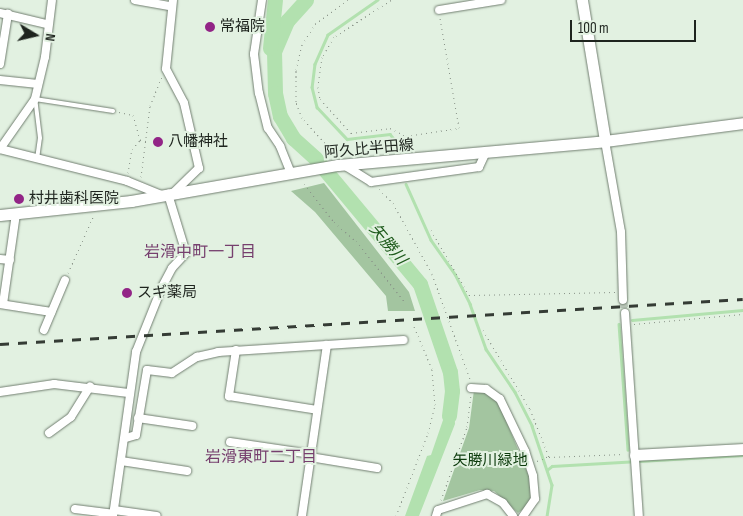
<!DOCTYPE html>
<meta charset="utf-8">
<style>
body{margin:0}
#map{position:relative;width:743px;height:516px;overflow:hidden;background:#e2f1e1;font-family:"Sofia Sans Condensed","Noto Sans JP",sans-serif}
div>[style]{position:absolute}
.green>*{inset:0;background:#a3c5a0}
.water>*{inset:0;background:#b2e1af}
.stream>*{height:2.5px;margin:-1.25px;padding:0 1.25px;transform-origin:1.25px;border-radius:1.25px;background:#b2e1af}
.river>*{height:15px;margin:-7.5px;padding:0 7.5px;transform-origin:7.5px;border-radius:7.5px;background:#b2e1af}
.street-tunnel>*{height:8px;margin-top:-4px;transform-origin:0;background:repeating-linear-gradient(90deg,#bbc8ba 0 8px,transparent 0 12px)}
.path>*{height:1px;margin-top:-0.5px;transform-origin:0;background:repeating-linear-gradient(90deg,#889287 0 1px,transparent 0 5px)}
.roads{filter:drop-shadow(0 0 1px #717e70) drop-shadow(0 0 1px #717e70)}
.lane>*{height:4px;margin:-2px;padding:0 2px;transform-origin:2px;border-radius:2px;background:#fff}
.street>*{height:8px;margin:-4px;padding:0 4px;transform-origin:4px;border-radius:4px;background:#fff}
.secondary>*{height:11px;margin:-5.5px;padding:0 5.5px;transform-origin:5.5px;border-radius:5.5px;background:#fff}
.rail>*{height:2.5px;margin-top:-1.25px;transform-origin:0;background:repeating-linear-gradient(90deg,#353c35 0 9px,transparent 0 18px)}
.dots>*{width:14px;height:14px;translate:-50% -50%;box-sizing:border-box;border:2px solid #e2f1e1;border-radius:50%}
span{translate:-50% -50%;white-space:nowrap;text-align:center;line-height:1.15;-webkit-text-stroke:4px #e2f1e1;paint-order:stroke}
.poi-label{font-size:15px;color:#1e241e}
.left{translate:0 -50%;text-align:left}
.street-label{font-size:15px;color:#1e241e}
.park-label{font-size:15px;color:#0d3c0d}
.water-label{font-size:16px;color:#1e5b1c;font-style:italic}
.neighbourhood-label{font-size:16px;color:#763f6e}
.north{position:absolute;left:10px;top:10px;width:50px;height:50px;-webkit-text-stroke:4px #e2f1e1;paint-order:stroke;rotate:99deg;font-size:14px;font-weight:700;line-height:20px;text-align:center;color:#1e241e}
.north::after{content:'';display:block;margin:auto;width:18px;height:22px;background:#1e241e;clip-path:polygon(50% 0,100% 100%,50% 72%,0 100%)}
.scale{position:absolute;left:570px;top:20px;width:126px;height:22px;box-sizing:border-box;border:2px solid #1e241e;border-top:0;padding-left:6px;font-size:15px;line-height:18px;white-space:nowrap;color:#1e241e;-webkit-text-stroke:4px #e2f1e1;paint-order:stroke}
</style>
<div id="map">
<div class="green">
<div style="clip-path:polygon(324px 183px,409px 292px,415px 311px,388px 311px,386px 296px,315px 212px,291px 191px)"></div>
<div style="clip-path:polygon(474px 390px,485px 391px,498px 401px,529px 476px,531px 496px,527px 506px,518px 513px,494px 491px,480px 490px,443px 501px,469px 428px)"></div>
</div>
<div class="water">
<div style="clip-path:polygon(453px 391px,455px 424px,419px 516px,405px 516px,427px 456px,431px 455px)"></div>
</div>
<div class="stream">
<div style="left:378px;top:0;width:61px;rotate:145deg"></div>
<div style="left:328px;top:35px;width:32px;rotate:114deg"></div>
<div style="left:315px;top:64px;width:23px;rotate:97deg"></div>
<div style="left:312px;top:87px;width:21px;rotate:76deg"></div>
<div style="left:317px;top:107px;width:44px;rotate:46.8deg"></div>
<div style="left:347px;top:139px;width:43px;rotate:-6.6deg"></div>
<div style="left:390px;top:134px;width:6px;rotate:51deg"></div>
<div style="left:406px;top:184px;width:61px;rotate:65.9deg"></div>
<div style="left:431px;top:240px;width:42px;rotate:54.8deg"></div>
<div style="left:455px;top:274px;width:34px;rotate:63deg"></div>
<div style="left:470px;top:304px;width:48px;rotate:70.4deg"></div>
<div style="left:486px;top:349px;width:52px;rotate:56deg"></div>
<div style="left:515px;top:392px;width:38px;rotate:63deg"></div>
<div style="left:532px;top:426px;width:62px;rotate:71.3deg"></div>
<div style="left:552px;top:485px;width:31px;rotate:99deg"></div>
<div style="left:632px;top:320px;width:111px;rotate:-5.1deg"></div>
<div style="left:619px;top:324px;width:126px;rotate:85.9deg"></div>
<div style="left:547px;top:470px;width:6px;rotate:-39deg"></div>
<div style="left:552px;top:466px;width:191px;rotate:-3.3deg"></div>
</div>
<div class="river">
<div style="left:306px;top:0;width:28px;rotate:132deg"></div>
<div style="left:287px;top:21px;width:33px;rotate:113deg"></div>
<div style="left:274px;top:51px;width:42px;rotate:88.6deg"></div>
<div style="left:275px;top:93px;width:24px;rotate:78deg"></div>
<div style="left:280px;top:116px;width:26px;rotate:59deg"></div>
<div style="left:293px;top:138px;width:30px;rotate:42deg"></div>
<div style="left:315px;top:158px;width:164px;rotate:50.2deg"></div>
<div style="left:420px;top:284px;width:93px;rotate:71.2deg"></div>
<div style="left:450px;top:372px;width:19px;rotate:84deg"></div>
<div style="left:452px;top:391px;width:25px;rotate:97deg"></div>
<div style="left:270px;top:48px;width:48px;rotate:-84.1deg"></div>
</div>
<div class="street-tunnel">
<div style="left:623px;top:300px;width:13px;rotate:81deg"></div>
</div>
<div class="path">
<div style="left:391px;top:0;width:68px;rotate:147deg"></div>
<div style="left:334px;top:37px;width:23px;rotate:121deg"></div>
<div style="left:322px;top:57px;width:30px;rotate:98deg"></div>
<div style="left:318px;top:87px;width:12px;rotate:81deg"></div>
<div style="left:320px;top:99px;width:46px;rotate:47.6deg"></div>
<div style="left:351px;top:133px;width:39px;rotate:-7deg"></div>
<div style="left:390px;top:128px;width:18px;rotate:27deg"></div>
<div style="left:406px;top:136px;width:54px;rotate:-8.6deg"></div>
<div style="left:459px;top:128px;width:112px;rotate:-99.8deg"></div>
<div style="left:119px;top:112px;width:14px;rotate:12deg"></div>
<div style="left:133px;top:115px;width:26px;rotate:74deg"></div>
<div style="left:140px;top:140px;width:6px;rotate:9deg"></div>
<div style="left:335px;top:154px;width:49px;rotate:-132.5deg"></div>
<div style="left:302px;top:118px;width:17px;rotate:-111deg"></div>
<div style="left:296px;top:102px;width:32px;rotate:-90deg"></div>
<div style="left:296px;top:70px;width:26px;rotate:-77deg"></div>
<div style="left:302px;top:45px;width:25px;rotate:-58deg"></div>
<div style="left:315px;top:24px;width:41px;rotate:-36deg"></div>
<div style="left:128px;top:173px;width:24px;rotate:-81deg"></div>
<div style="left:132px;top:149px;width:12px;rotate:-48deg"></div>
<div style="left:141px;top:177px;width:72px;rotate:-82.8deg"></div>
<div style="left:150px;top:106px;width:32px;rotate:-68deg"></div>
<div style="left:304px;top:184px;width:48px;rotate:51.7deg"></div>
<div style="left:334px;top:222px;width:29px;rotate:41deg"></div>
<div style="left:356px;top:241px;width:77px;rotate:51.3deg"></div>
<div style="left:379px;top:189px;width:20px;rotate:45deg"></div>
<div style="left:393px;top:203px;width:81px;rotate:61.2deg"></div>
<div style="left:432px;top:274px;width:112px;rotate:70.1deg"></div>
<div style="left:431px;top:230px;width:75px;rotate:59.7deg"></div>
<div style="left:469px;top:295px;width:146px;rotate:-1.2deg"></div>
<div style="left:68px;top:273px;width:64px;rotate:-65.9deg"></div>
<div style="left:634px;top:324px;width:109px;rotate:-5.2deg"></div>
<div style="left:483px;top:330px;width:92px;rotate:59.3deg"></div>
<div style="left:530px;top:409px;width:52px;rotate:68.4deg"></div>
<div style="left:549px;top:457px;width:75px;rotate:-2.3deg"></div>
<div style="left:537px;top:461px;width:13px;rotate:-23deg"></div>
<div style="left:441px;top:500px;width:77px;rotate:-70.4deg"></div>
<div style="left:467px;top:427px;width:31px;rotate:-83deg"></div>
<div style="left:396px;top:516px;width:89px;rotate:-68.9deg"></div>
<div style="left:428px;top:433px;width:29px;rotate:-76deg"></div>
<div style="left:435px;top:405px;width:36px;rotate:-95deg"></div>
<div style="left:432px;top:369px;width:49px;rotate:-112.9deg"></div>
</div>
<div class="roads">
<div class="lane">
<div style="left:37px;top:159px;width:21px;rotate:-82deg"></div>
<div style="left:40px;top:138px;width:39px;rotate:-97deg"></div>
<div style="left:35px;top:99px;width:79px;rotate:8.7deg"></div>
</div>
<div class="street">
<div style="left:135px;top:0;width:36px;rotate:10deg"></div>
<div style="left:173px;top:0;width:69px;rotate:95.8deg"></div>
<div style="left:166px;top:69px;width:38px;rotate:62deg"></div>
<div style="left:184px;top:103px;width:67px;rotate:77deg"></div>
<div style="left:199px;top:168px;width:36px;rotate:136deg"></div>
<div style="left:262px;top:0;width:55px;rotate:98.4deg"></div>
<div style="left:254px;top:54px;width:39px;rotate:83deg"></div>
<div style="left:259px;top:93px;width:36px;rotate:76deg"></div>
<div style="left:268px;top:128px;width:22px;rotate:56deg"></div>
<div style="left:280px;top:146px;width:29px;rotate:68deg"></div>
<div style="left:439px;top:10px;width:63px;rotate:-9.2deg"></div>
<div style="left:0;top:13px;width:47px;rotate:13.4deg"></div>
<div style="left:0;top:64px;width:51px;rotate:-80.9deg"></div>
<div style="left:0;top:80px;width:38px;rotate:6deg"></div>
<div style="left:605px;top:141px;width:92px;rotate:80deg"></div>
<div style="left:621px;top:232px;width:68px;rotate:88.3deg"></div>
<div style="left:0;top:149px;width:131px;rotate:14.1deg"></div>
<div style="left:127px;top:181px;width:37px;rotate:22deg"></div>
<div style="left:0;top:149px;width:61px;rotate:-55deg"></div>
<div style="left:35px;top:99px;width:43px;rotate:-76.6deg"></div>
<div style="left:45px;top:57px;width:57px;rotate:-83deg"></div>
<div style="left:344px;top:165px;width:32px;rotate:32deg"></div>
<div style="left:371px;top:182px;width:109px;rotate:-7.9deg"></div>
<div style="left:479px;top:167px;width:14px;rotate:-65deg"></div>
<div style="left:0;top:259px;width:10px;rotate:6deg"></div>
<div style="left:0;top:304px;width:52px;rotate:8.9deg"></div>
<div style="left:3px;top:304px;width:91px;rotate:-81.8deg"></div>
<div style="left:625px;top:313px;width:203px;rotate:86.1deg"></div>
<div style="left:44px;top:330px;width:54px;rotate:-67.2deg"></div>
<div style="left:236px;top:350px;width:47px;rotate:98.7deg"></div>
<div style="left:229px;top:396px;width:89px;rotate:9deg"></div>
<div style="left:471px;top:388px;width:15px;rotate:4deg"></div>
<div style="left:486px;top:389px;width:17px;rotate:36deg"></div>
<div style="left:500px;top:399px;width:58px;rotate:64.3deg"></div>
<div style="left:525px;top:451px;width:26px;rotate:72deg"></div>
<div style="left:533px;top:476px;width:23px;rotate:85deg"></div>
<div style="left:535px;top:499px;width:21px;rotate:125deg"></div>
<div style="left:0;top:392px;width:55px;rotate:-8.4deg"></div>
<div style="left:54px;top:384px;width:75px;rotate:6.9deg"></div>
<div style="left:138px;top:418px;width:55px;rotate:8.4deg"></div>
<div style="left:49px;top:433px;width:27px;rotate:-36deg"></div>
<div style="left:71px;top:417px;width:36px;rotate:-58deg"></div>
<div style="left:126px;top:438px;width:10px;rotate:-17deg"></div>
<div style="left:136px;top:435px;width:66px;rotate:-80.4deg"></div>
<div style="left:147px;top:370px;width:25px;rotate:7deg"></div>
<div style="left:172px;top:373px;width:30px;rotate:-33deg"></div>
<div style="left:197px;top:357px;width:22px;rotate:-13deg"></div>
<div style="left:218px;top:352px;width:186px;rotate:-3.7deg"></div>
<div style="left:230px;top:442px;width:82px;rotate:8.4deg"></div>
<div style="left:310px;top:457px;width:68px;rotate:9.3deg"></div>
<div style="left:121px;top:461px;width:67px;rotate:8.6deg"></div>
<div style="left:75px;top:509px;width:38px;rotate:7deg"></div>
<div style="left:114px;top:510px;width:43px;rotate:7.9deg"></div>
<div style="left:113px;top:516px;width:166px;rotate:-82deg"></div>
<div style="left:136px;top:352px;width:70px;rotate:-68.2deg"></div>
<div style="left:162px;top:287px;width:21px;rotate:-62deg"></div>
<div style="left:172px;top:268px;width:21px;rotate:-47deg"></div>
<div style="left:186px;top:253px;width:62px;rotate:-107deg"></div>
<div style="left:302px;top:516px;width:173px;rotate:-81.7deg"></div>
<div style="left:436px;top:516px;width:6px;rotate:-72deg"></div>
<div style="left:438px;top:510px;width:52px;rotate:-18.1deg"></div>
<div style="left:487px;top:494px;width:18px;rotate:29deg"></div>
<div style="left:503px;top:503px;width:16px;rotate:52deg"></div>
</div>
<div class="secondary">
<div style="left:582px;top:0;width:143px;rotate:80.7deg"></div>
<div style="left:0;top:215px;width:132px;rotate:-6.1deg"></div>
<div style="left:131px;top:201px;width:210px;rotate:-9.9deg"></div>
<div style="left:338px;top:165px;width:268px;rotate:-5.1deg"></div>
<div style="left:605px;top:141px;width:139px;rotate:-7.4deg"></div>
<div style="left:635px;top:455px;width:108px;rotate:-3.2deg"></div>
</div>
</div>
<div class="rail">
<div style="left:0;top:344px;width:744px;rotate:-3.47deg"></div>
</div>
<div class="dots">
<div style="left:210px;top:27px;background:#922486"></div>
<div style="left:158px;top:142px;background:#922486"></div>
<div style="left:19px;top:199px;background:#922486"></div>
<div style="left:127px;top:293px;background:#922486"></div>
</div>
<div class="poi-label">
<span class="left" style="left:220px;top:27px">常福院</span>
<span class="left" style="left:168px;top:142px">八幡神社</span>
<span class="left" style="left:29px;top:199px">村井歯科医院</span>
<span class="left" style="left:137px;top:293px">スギ薬局</span>
</div>
<div class="street-label">
<span style="left:369px;top:149px;rotate:-5deg">阿久比半田線</span>
</div>
<div class="park-label">
<span style="left:490px;top:461px">矢勝川緑地</span>
</div>
<div class="water-label">
<span style="left:387px;top:245px;rotate:50deg">矢勝川</span>
</div>
<div class="neighbourhood-label">
<span style="left:200px;top:253px">岩滑中町一丁目</span>
<span style="left:261px;top:458px">岩滑東町二丁目</span>
</div>
<div class="north">N</div>
<div class="scale">100 m</div>
</div>
